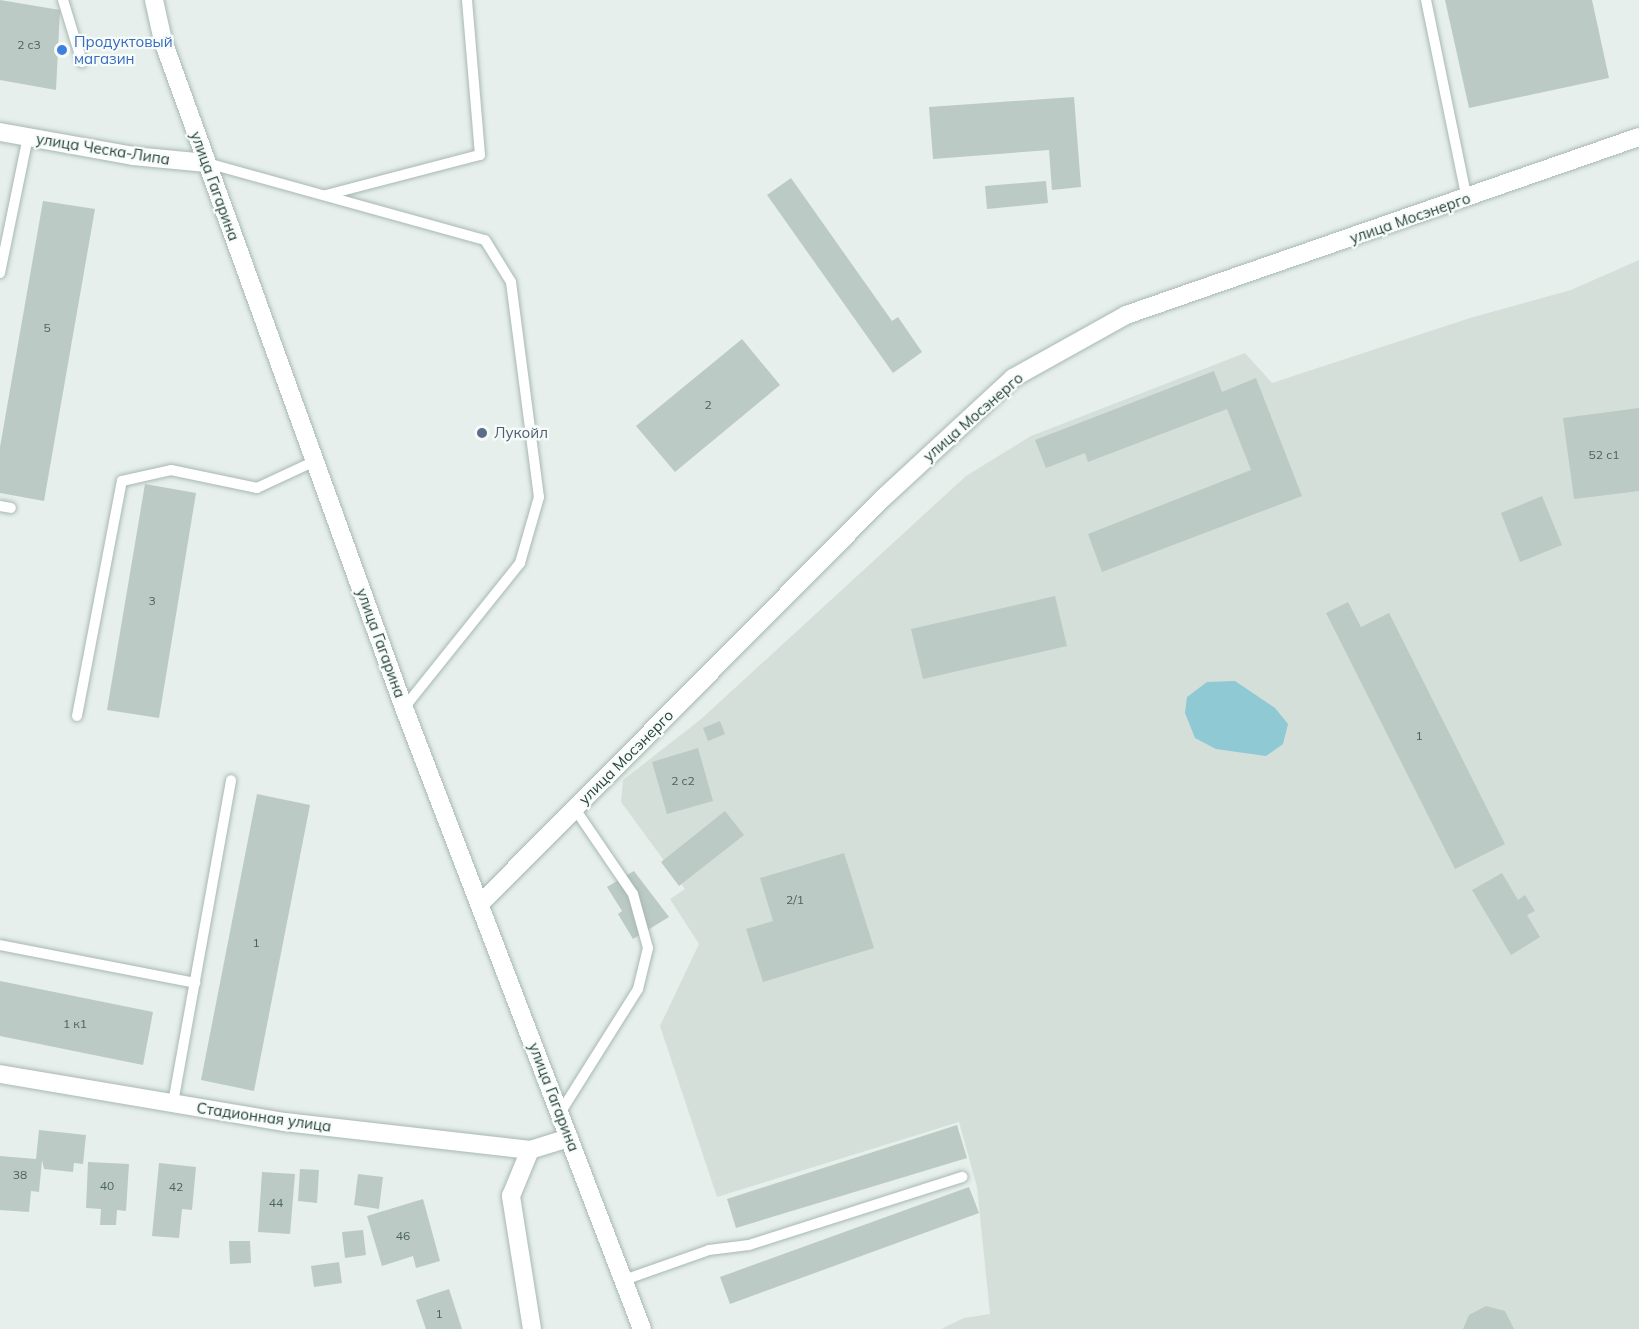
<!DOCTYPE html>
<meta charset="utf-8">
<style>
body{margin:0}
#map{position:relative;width:1639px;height:1329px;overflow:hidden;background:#e6efeb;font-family:Mulish,sans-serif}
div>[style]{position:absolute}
.built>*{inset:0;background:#d4dfda}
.water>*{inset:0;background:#8ec9d4}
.building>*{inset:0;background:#bbcac4}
.roads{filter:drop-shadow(0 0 2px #a8b8b2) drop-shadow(0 0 2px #a8b8b2)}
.lane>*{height:10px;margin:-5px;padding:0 5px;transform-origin:5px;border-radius:5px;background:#fff}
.street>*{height:18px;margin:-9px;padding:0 9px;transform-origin:9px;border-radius:9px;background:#fff}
.secondary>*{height:18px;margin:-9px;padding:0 9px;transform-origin:9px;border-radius:9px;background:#fff}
.dots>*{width:16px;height:16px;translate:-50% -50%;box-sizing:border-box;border:3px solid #f7fbf9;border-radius:50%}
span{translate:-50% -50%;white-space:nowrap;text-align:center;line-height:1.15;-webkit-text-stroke:4.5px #f7fbf9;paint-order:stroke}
.number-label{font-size:12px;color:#4a645c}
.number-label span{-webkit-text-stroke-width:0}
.shop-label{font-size:15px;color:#366cbe}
.left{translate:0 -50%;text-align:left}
.street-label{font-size:15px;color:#24423a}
.service-label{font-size:15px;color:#4e5e75}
</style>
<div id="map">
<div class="built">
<div style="clip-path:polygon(1639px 260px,1639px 1329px,941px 1329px,964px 1318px,990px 1314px,977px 1187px,959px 1122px,717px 1197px,660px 1026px,699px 944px,670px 899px,685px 889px,621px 802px,623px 780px,700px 720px,966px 476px,1031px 436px,1245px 353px,1272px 383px,1470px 318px,1571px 290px)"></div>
</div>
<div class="water">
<div style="clip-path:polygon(1235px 681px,1275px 708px,1288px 724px,1283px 744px,1266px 756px,1216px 749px,1195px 738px,1185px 713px,1187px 697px,1207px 682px)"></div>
</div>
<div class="building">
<div style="clip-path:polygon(0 0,60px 10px,56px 90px,0 80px)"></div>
<div style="clip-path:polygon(1445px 0,1592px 0,1609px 78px,1469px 108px)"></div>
<div style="clip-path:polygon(1074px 97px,1081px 187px,1052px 190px,1049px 150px,933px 159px,929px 107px)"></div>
<div style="clip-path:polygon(791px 178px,892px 321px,898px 317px,922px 352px,893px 373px,767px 195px)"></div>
<div style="clip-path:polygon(1046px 181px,1048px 203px,987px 209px,985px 186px)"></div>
<div style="clip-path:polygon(43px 201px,95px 209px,44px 501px,0 493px,0 447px)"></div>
<div style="clip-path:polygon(742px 339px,780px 385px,675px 472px,636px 426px)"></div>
<div style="clip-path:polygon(1214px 371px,1222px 392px,1256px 378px,1302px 496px,1102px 572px,1088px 534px,1251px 470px,1227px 409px,1088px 462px,1085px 453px,1046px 468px,1035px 440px)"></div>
<div style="clip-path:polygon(1639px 408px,1639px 491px,1574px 499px,1563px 418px)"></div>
<div style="clip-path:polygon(145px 484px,196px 493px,159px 718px,107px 710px)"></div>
<div style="clip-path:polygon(1542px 496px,1562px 545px,1520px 562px,1501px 513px)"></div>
<div style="clip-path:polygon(1055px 596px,1067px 646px,923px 679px,911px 629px)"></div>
<div style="clip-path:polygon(1348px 602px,1361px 627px,1389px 613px,1505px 844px,1455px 869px,1326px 613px)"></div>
<div style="clip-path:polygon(720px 721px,725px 734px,708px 741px,703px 728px)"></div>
<div style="clip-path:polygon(698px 748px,713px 801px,667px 814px,652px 762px)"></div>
<div style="clip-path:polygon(257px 794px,310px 805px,254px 1091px,201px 1080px)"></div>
<div style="clip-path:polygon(725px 811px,744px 835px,679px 886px,661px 862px)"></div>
<div style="clip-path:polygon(844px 853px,874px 948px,763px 982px,746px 929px,773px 921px,760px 878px)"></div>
<div style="clip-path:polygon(634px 871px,669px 917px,633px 939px,618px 914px,622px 911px,607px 887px)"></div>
<div style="clip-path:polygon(1502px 873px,1518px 900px,1525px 895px,1535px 911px,1527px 915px,1540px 937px,1511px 955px,1472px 890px)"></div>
<div style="clip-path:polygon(0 981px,153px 1012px,143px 1065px,0 1036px)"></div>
<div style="clip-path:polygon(957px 1125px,967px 1158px,736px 1228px,727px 1199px)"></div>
<div style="clip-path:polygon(39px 1130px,86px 1135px,83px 1164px,74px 1163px,73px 1172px,44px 1169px,42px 1160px,39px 1192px,31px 1191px,29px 1212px,0 1210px,0 1156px,36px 1159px)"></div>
<div style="clip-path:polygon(88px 1162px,129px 1164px,126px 1211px,117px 1210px,116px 1225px,100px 1225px,101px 1209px,86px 1208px)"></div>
<div style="clip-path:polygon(159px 1163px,196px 1167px,192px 1210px,182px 1209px,179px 1238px,152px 1236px)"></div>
<div style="clip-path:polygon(300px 1169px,319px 1170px,317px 1203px,298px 1201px)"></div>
<div style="clip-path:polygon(262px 1172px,295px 1174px,290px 1234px,258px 1232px)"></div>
<div style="clip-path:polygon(358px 1174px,383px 1177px,379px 1209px,354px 1205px)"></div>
<div style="clip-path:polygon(969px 1187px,979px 1213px,730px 1304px,720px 1277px)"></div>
<div style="clip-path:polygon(423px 1199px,440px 1261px,416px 1268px,413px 1256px,382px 1266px,367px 1216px)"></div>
<div style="clip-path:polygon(363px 1230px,366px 1255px,345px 1258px,342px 1232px)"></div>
<div style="clip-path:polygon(229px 1241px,250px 1241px,251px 1263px,230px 1264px)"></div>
<div style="clip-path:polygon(339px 1262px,342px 1283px,314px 1287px,311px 1266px)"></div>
<div style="clip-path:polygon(449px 1289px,462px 1329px,426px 1329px,416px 1300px)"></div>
<div style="clip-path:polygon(1486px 1306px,1505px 1311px,1514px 1329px,1463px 1329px,1469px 1315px)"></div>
</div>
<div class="roads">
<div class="lane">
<div style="left:63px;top:0;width:65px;rotate:73deg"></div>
<div style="left:1426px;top:0;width:203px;rotate:78.4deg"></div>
<div style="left:207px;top:163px;width:288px;rotate:15.5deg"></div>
<div style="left:485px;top:240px;width:49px;rotate:58.2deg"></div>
<div style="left:511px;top:282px;width:217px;rotate:82.6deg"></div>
<div style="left:539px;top:497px;width:69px;rotate:106.1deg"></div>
<div style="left:520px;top:563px;width:186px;rotate:128.7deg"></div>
<div style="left:326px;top:195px;width:159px;rotate:-14.6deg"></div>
<div style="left:480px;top:155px;width:156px;rotate:-94.8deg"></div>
<div style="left:0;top:273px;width:139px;rotate:-78.4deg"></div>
<div style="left:0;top:506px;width:11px;rotate:10deg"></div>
<div style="left:77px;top:716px;width:239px;rotate:-79.2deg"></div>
<div style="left:122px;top:481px;width:50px;rotate:-12.7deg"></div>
<div style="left:171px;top:470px;width:88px;rotate:11.8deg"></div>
<div style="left:257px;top:488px;width:64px;rotate:-25deg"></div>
<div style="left:0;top:945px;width:199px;rotate:11deg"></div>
<div style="left:173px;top:1103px;width:328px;rotate:-79.8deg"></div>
<div style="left:560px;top:1113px;width:146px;rotate:-57.8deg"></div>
<div style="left:638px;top:989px;width:42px;rotate:-76.3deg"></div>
<div style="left:648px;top:948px;width:56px;rotate:-105.5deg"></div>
<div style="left:633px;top:894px;width:103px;rotate:-124.3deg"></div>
<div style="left:624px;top:1280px;width:90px;rotate:-19.4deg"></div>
<div style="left:709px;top:1250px;width:40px;rotate:-7.1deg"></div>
<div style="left:749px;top:1245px;width:224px;rotate:-17.7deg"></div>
</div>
<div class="street">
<div style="left:480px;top:904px;width:572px;rotate:-45.21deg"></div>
<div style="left:883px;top:498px;width:177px;rotate:-42.7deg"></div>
<div style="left:1013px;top:378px;width:129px;rotate:-29.1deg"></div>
<div style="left:1126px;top:315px;width:543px;rotate:-19.14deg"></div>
<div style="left:0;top:1074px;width:289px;rotate:9.6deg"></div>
<div style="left:285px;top:1122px;width:247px;rotate:6.5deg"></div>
<div style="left:532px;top:1329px;width:135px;rotate:-99deg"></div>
<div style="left:511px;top:1196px;width:50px;rotate:-67.6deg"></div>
<div style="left:530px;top:1150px;width:41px;rotate:-17.1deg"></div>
</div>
<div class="secondary">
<div style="left:154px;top:0;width:42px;rotate:77.6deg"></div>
<div style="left:163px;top:41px;width:709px;rotate:70.13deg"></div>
<div style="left:404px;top:708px;width:665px;rotate:69.03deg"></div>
<div style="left:0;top:132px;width:135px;rotate:10.2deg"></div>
<div style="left:133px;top:156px;width:74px;rotate:5.4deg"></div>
</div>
</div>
<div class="dots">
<div style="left:62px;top:50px;background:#3f7fe0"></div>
<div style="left:482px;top:433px;background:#5c6f8a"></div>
</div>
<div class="number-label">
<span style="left:29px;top:45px">2 с3</span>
<span style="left:47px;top:328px">5</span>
<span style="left:708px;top:405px">2</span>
<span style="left:1604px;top:455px">52 с1</span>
<span style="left:152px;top:601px">3</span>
<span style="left:1419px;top:736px">1</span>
<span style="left:683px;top:781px">2 с2</span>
<span style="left:795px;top:900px">2/1</span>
<span style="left:256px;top:943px">1</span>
<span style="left:75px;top:1024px">1 к1</span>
<span style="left:20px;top:1175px">38</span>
<span style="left:107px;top:1186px">40</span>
<span style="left:176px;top:1187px">42</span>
<span style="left:276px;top:1203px">44</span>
<span style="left:403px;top:1236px">46</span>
<span style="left:439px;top:1314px">1</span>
</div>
<div class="shop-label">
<span class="left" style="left:74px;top:50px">Продуктовый<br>магазин</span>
</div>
<div class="street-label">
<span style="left:103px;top:149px;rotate:9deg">улица Ческа-Липа</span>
<span style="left:215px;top:186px;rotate:70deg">улица Гагарина</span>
<span style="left:1410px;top:218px;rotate:-19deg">улица Мосэнерго</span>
<span style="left:973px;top:417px;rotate:-41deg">улица Мосэнерго</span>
<span style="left:381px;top:643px;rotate:70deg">улица Гагарина</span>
<span style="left:626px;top:757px;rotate:-45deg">улица Мосэнерго</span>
<span style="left:554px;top:1097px;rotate:69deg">улица Гагарина</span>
<span style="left:264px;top:1117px;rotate:8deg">Стадионная улица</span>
</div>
<div class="service-label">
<span class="left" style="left:494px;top:433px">Лукойл</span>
</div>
</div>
